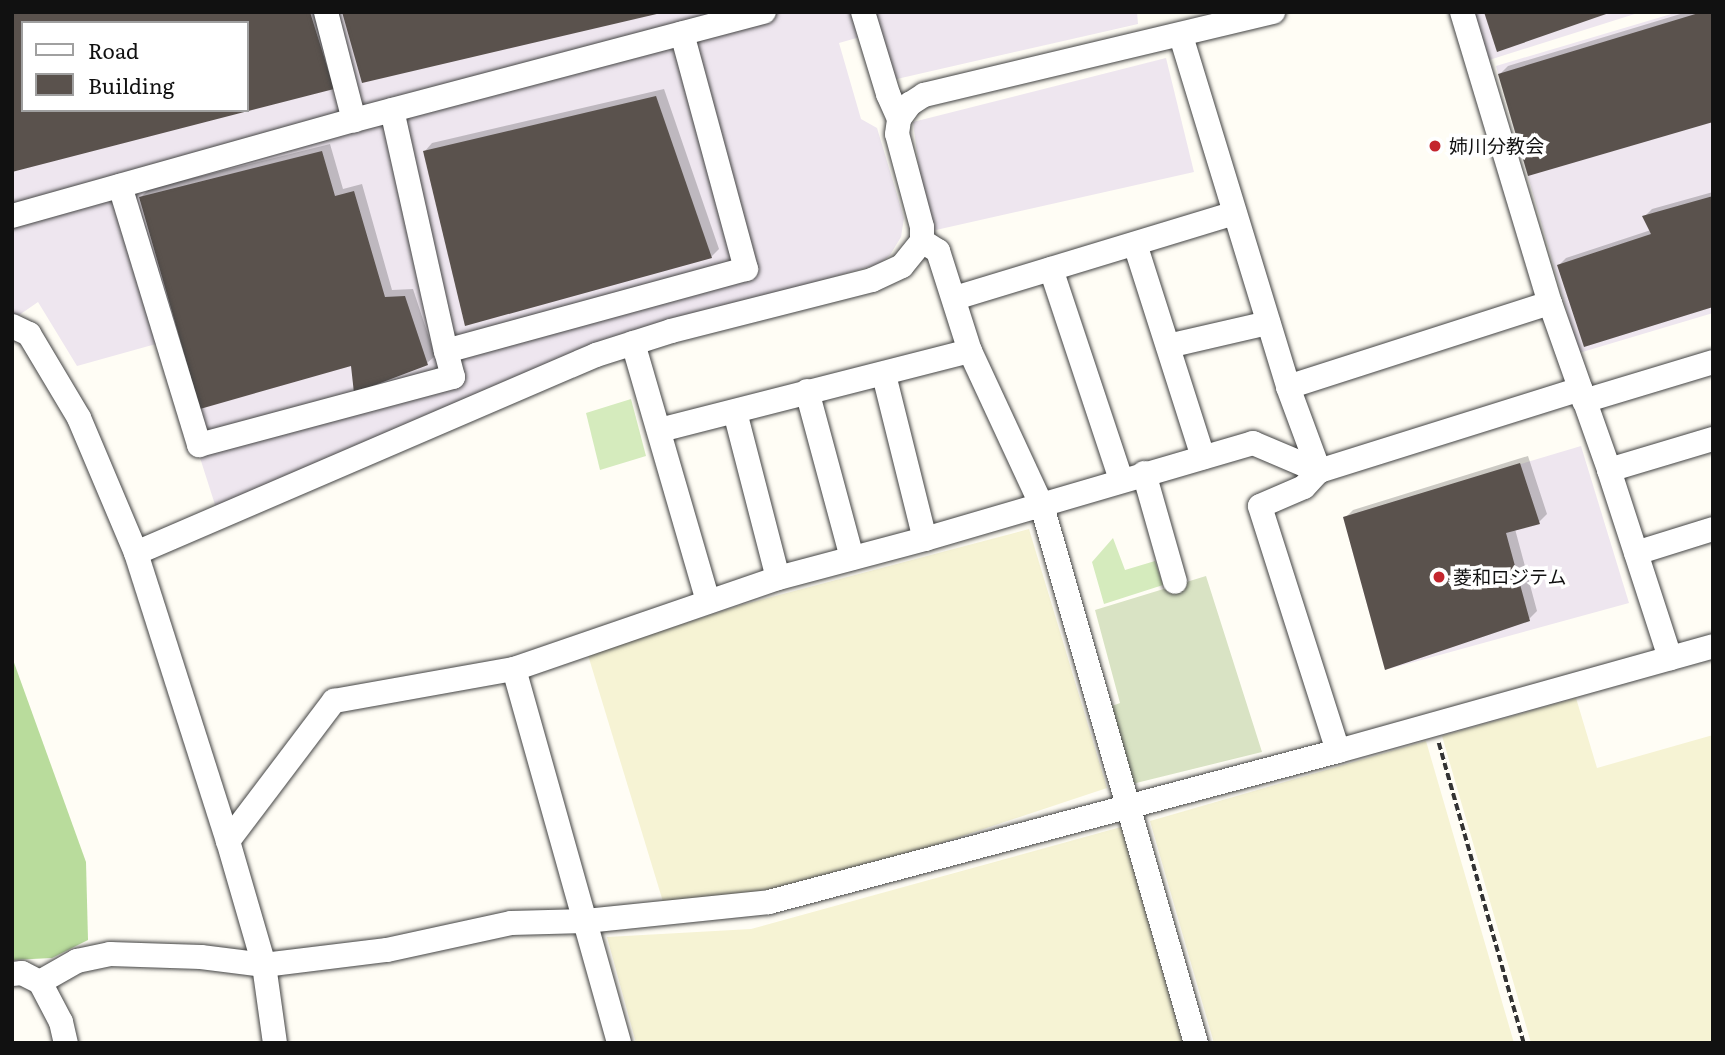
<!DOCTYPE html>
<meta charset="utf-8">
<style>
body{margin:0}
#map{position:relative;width:1725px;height:1055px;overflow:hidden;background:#fffdf5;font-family:Literata,"Noto Sans JP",serif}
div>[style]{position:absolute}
.industrial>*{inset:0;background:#eee6ef}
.farmland>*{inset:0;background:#f6f3d4}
.green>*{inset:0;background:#d5ebbd}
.forest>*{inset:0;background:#b9dc9c}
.cemetery>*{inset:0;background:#d9e3c4}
.shadow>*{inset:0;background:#0003}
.building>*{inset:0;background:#5a524d}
.path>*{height:3.5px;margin-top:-1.75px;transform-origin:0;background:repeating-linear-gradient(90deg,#333 0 7px,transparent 0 10.5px)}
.roads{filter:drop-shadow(0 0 2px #444) drop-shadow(0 0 2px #444)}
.minor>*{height:24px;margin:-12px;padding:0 12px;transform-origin:12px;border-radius:12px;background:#fff}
.dots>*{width:19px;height:19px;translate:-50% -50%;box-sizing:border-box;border:4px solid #fff;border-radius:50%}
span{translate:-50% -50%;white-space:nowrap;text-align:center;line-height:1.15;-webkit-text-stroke:7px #fff;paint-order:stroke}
.poi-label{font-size:19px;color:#111}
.left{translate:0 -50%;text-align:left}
.frame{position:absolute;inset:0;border:14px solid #111;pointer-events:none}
.legend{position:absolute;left:21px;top:21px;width:228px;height:91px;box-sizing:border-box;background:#fff;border:2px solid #a0a0a0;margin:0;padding:9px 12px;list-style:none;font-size:21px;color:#111}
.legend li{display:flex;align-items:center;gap:14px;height:35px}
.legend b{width:35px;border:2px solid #a0a0a0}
</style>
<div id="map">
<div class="industrial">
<div style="clip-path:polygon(evenodd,12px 12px,860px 12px,867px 35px,839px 43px,861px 119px,877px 128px,904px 218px,901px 237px,890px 255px,879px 264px,628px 336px,217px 511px,163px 342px,77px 366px,38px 302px,12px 320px,12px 12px,23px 23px,247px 23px,247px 110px,23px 110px,23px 23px)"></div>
<div style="clip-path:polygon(871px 12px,1137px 12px,1138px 24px,888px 81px)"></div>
<div style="clip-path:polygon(1471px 12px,1641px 12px,1486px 61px)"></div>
<div style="clip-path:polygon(1678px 12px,1713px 12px,1713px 313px,1579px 353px,1496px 66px)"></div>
<div style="clip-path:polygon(1166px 58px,1194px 172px,927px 232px,913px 122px)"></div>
<div style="clip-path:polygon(1581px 446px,1629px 603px,1385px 670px,1343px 517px)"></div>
</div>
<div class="farmland">
<div style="clip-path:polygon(1029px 529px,1107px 788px,833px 879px,744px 897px,664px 905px,588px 655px,741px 605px)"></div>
<div style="clip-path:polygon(1576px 698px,1597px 768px,1713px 735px,1713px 1043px,1531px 1043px,1442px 736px)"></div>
<div style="clip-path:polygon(1426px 741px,1514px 1043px,1214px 1043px,1150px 821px)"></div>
<div style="clip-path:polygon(1121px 827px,1183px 1043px,636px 1043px,607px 937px,751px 929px)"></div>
</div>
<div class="green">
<div style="clip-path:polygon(631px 399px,646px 456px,600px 470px,586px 413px)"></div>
<div style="clip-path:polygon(1113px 538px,1125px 570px,1155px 561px,1163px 585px,1104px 604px,1092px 562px)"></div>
</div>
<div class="forest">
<div style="clip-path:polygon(12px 657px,86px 862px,88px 940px,52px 958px,12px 960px)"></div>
</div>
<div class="cemetery">
<div style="clip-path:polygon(1206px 576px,1262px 752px,1128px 785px,1099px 711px,1120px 703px,1095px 610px)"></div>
</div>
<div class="shadow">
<div style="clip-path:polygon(12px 12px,320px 12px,333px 88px,247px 110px,247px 23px,23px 23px)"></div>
<div style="clip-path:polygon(1687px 12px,1713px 12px,1500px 74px,1508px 66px)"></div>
<div style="clip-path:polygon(664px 89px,719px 249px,711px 257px,425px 151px,432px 143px)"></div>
<div style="clip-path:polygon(330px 144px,343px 189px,362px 184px,392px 290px,413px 289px,435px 356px,427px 363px,352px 364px,141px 197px,149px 189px)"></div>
<div style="clip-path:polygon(1713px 192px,1713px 305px,1559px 265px,1566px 258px,1651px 230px,1644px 217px,1652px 209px)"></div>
<div style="clip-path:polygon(1528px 456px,1547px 514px,1539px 522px,1515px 529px,1537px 611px,1529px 619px,1345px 518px,1353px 510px)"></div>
</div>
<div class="building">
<div style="clip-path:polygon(evenodd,12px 12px,310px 12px,334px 89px,12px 172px,12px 12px,23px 23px,247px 23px,247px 110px,23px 110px,23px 23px)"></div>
<div style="clip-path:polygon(342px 12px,661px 12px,661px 13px,362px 83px)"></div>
<div style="clip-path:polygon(1484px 12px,1609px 12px,1609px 13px,1497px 52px)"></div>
<div style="clip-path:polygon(1702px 12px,1713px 12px,1713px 122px,1528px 176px,1498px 74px)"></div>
<div style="clip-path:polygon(656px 96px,712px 258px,465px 326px,423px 151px)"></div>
<div style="clip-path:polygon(322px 151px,335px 196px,354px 191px,385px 297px,405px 296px,428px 365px,354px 393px,351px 366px,200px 409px,139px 197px)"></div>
<div style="clip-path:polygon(1713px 196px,1713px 307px,1584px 347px,1557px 265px,1651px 234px,1642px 216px)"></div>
<div style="clip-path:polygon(1520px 463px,1540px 524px,1506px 533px,1530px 621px,1385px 670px,1343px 517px)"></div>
</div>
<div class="path">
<div style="left:1439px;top:743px;width:312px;rotate:74.2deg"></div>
</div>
<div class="roads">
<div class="minor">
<div style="left:326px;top:12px;width:112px;rotate:75.5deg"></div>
<div style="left:863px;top:12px;width:86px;rotate:73deg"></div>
<div style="left:888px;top:94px;width:27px;rotate:66deg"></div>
<div style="left:1462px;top:12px;width:304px;rotate:73.2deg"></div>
<div style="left:1550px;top:303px;width:177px;rotate:70.5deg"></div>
<div style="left:1609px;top:470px;width:198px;rotate:72deg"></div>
<div style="left:1181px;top:36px;width:367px;rotate:73deg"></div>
<div style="left:1288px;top:387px;width:90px;rotate:69.7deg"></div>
<div style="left:392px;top:110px;width:247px;rotate:77.4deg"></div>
<div style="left:446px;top:351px;width:311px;rotate:-15.3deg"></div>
<div style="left:746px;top:269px;width:244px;rotate:-105.2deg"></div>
<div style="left:120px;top:186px;width:271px;rotate:73deg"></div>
<div style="left:199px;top:445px;width:263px;rotate:-15deg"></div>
<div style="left:453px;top:377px;width:27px;rotate:-105deg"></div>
<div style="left:12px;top:216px;width:355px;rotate:-15.7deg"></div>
<div style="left:354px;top:120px;width:424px;rotate:-14.8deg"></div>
<div style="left:922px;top:241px;width:19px;rotate:32deg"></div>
<div style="left:938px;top:251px;width:105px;rotate:72.3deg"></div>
<div style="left:970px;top:351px;width:171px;rotate:65.1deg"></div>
<div style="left:1042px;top:506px;width:559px;rotate:74deg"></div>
<div style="left:1135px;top:244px;width:224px;rotate:72.3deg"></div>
<div style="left:1051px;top:269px;width:221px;rotate:71.6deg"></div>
<div style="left:955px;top:298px;width:292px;rotate:-16.9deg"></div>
<div style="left:12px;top:326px;width:19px;rotate:25deg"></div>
<div style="left:29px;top:334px;width:98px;rotate:59.2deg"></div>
<div style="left:79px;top:418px;width:147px;rotate:67.1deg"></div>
<div style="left:136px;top:553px;width:501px;rotate:-23.29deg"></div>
<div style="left:596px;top:355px;width:79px;rotate:-17.7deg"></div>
<div style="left:671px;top:331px;width:207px;rotate:-14.2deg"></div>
<div style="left:872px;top:280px;width:33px;rotate:-25deg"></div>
<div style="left:902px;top:266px;width:32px;rotate:-51deg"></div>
<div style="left:922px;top:241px;width:14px;rotate:-90deg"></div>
<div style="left:922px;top:227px;width:96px;rotate:-105deg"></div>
<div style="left:897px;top:134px;width:15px;rotate:-82deg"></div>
<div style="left:899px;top:119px;width:19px;rotate:-54deg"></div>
<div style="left:910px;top:104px;width:17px;rotate:-33deg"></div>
<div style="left:924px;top:95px;width:359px;rotate:-13.4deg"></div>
<div style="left:633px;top:343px;width:269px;rotate:73.8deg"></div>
<div style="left:1168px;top:346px;width:103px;rotate:-13deg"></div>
<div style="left:884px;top:375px;width:169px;rotate:76deg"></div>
<div style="left:1288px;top:387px;width:275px;rotate:-17.8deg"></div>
<div style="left:807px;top:391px;width:173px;rotate:74.9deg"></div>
<div style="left:1584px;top:401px;width:135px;rotate:-16.8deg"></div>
<div style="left:735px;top:412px;width:171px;rotate:75.5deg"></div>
<div style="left:660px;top:430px;width:320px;rotate:-14.3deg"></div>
<div style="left:1609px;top:470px;width:109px;rotate:-16.6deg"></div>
<div style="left:1144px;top:473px;width:113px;rotate:74.1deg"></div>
<div style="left:136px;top:553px;width:302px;rotate:72.3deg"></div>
<div style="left:228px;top:841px;width:129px;rotate:73.8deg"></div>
<div style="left:264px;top:965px;width:79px;rotate:82deg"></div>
<div style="left:1636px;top:553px;width:81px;rotate:-17.3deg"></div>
<div style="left:514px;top:669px;width:388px;rotate:74.3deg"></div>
<div style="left:1338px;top:751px;width:257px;rotate:-107.7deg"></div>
<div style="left:1260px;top:506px;width:48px;rotate:-23.4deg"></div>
<div style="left:1304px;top:487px;width:22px;rotate:-47deg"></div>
<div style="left:1319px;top:471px;width:274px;rotate:-17.4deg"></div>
<div style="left:228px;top:841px;width:176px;rotate:-52.9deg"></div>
<div style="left:334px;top:701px;width:183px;rotate:-10.1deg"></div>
<div style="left:514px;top:669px;width:279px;rotate:-19deg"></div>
<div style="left:778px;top:578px;width:152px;rotate:-14.9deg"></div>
<div style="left:925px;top:539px;width:342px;rotate:-16.3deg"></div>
<div style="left:1253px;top:443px;width:72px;rotate:23deg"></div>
<div style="left:12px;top:974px;width:10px;rotate:-6deg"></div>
<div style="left:22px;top:973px;width:20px;rotate:27deg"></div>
<div style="left:40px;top:982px;width:45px;rotate:62.3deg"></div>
<div style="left:61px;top:1022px;width:22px;rotate:77deg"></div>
<div style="left:40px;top:982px;width:43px;rotate:-29.6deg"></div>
<div style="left:77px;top:961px;width:34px;rotate:-12deg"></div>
<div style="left:110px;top:954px;width:91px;rotate:1.9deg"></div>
<div style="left:201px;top:957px;width:64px;rotate:7.2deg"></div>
<div style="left:264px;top:965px;width:124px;rotate:-7deg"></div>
<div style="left:387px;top:950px;width:127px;rotate:-12.3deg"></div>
<div style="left:511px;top:923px;width:75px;rotate:-1.5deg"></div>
<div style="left:586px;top:921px;width:184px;rotate:-5.9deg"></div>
<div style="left:769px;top:902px;width:589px;rotate:-14.86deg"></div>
<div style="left:1338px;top:751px;width:389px;rotate:-15.6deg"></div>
</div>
</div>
<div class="dots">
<div style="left:1435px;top:146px;background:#c4262e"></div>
<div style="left:1439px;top:577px;background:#c4262e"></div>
</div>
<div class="poi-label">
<span class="left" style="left:1449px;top:146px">姉川分教会</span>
<span class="left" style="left:1453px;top:577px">菱和ロジテム</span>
</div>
<div class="frame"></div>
<ul class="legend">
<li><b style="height:9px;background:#fff"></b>Road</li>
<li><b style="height:19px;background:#5a524d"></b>Building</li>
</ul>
</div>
